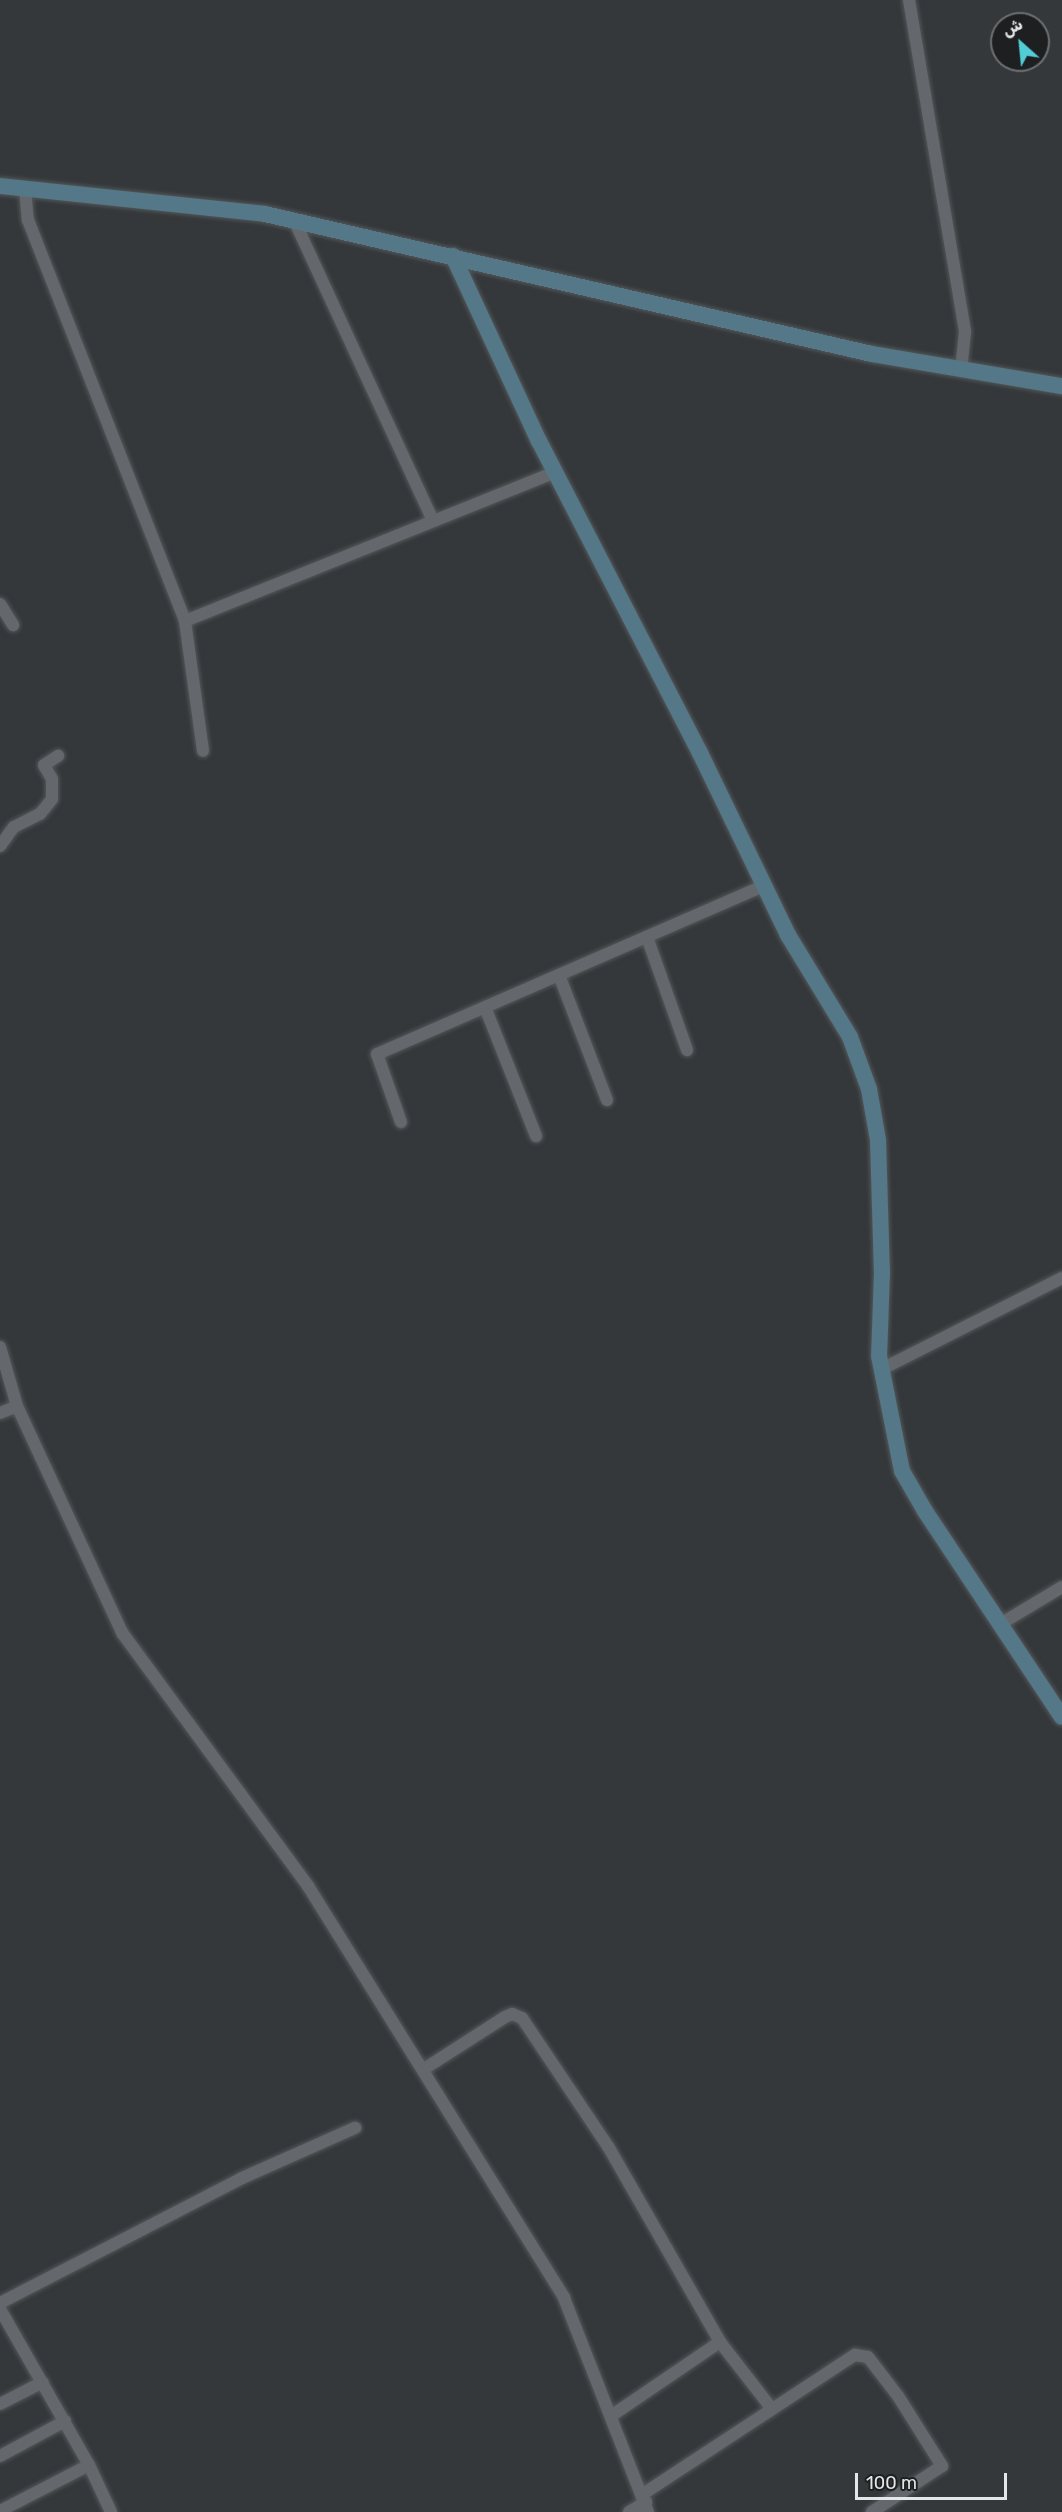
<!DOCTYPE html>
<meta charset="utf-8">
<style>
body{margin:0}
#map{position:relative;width:1062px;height:2512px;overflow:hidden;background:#34383b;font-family:Rubik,Vazirmatn,sans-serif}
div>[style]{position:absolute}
.roads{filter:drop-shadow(0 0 2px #535759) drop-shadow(0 0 2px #535759)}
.street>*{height:12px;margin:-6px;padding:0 6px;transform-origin:6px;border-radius:6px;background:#64686c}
.secondary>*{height:16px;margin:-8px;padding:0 8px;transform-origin:8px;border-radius:8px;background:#547887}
span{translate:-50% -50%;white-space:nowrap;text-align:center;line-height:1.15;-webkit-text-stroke:5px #1d1f20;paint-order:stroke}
.north{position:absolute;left:990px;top:12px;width:60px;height:60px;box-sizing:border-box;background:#1d1f20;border:2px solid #6d6f70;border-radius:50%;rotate:333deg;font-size:16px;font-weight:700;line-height:24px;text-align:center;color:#e4e6e8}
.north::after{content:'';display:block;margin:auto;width:21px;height:27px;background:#52ccd6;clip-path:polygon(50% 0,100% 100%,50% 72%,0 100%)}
.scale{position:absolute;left:855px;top:2473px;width:152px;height:27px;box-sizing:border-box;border:3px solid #e4e6e8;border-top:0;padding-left:8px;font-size:18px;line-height:21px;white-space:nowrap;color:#e4e6e8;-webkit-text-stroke:4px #1d1f20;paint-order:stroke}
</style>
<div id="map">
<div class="roads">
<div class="street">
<div style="left:909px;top:0;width:337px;rotate:80.4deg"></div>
<div style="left:965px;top:332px;width:38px;rotate:96deg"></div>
<div style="left:25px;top:188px;width:32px;rotate:85deg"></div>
<div style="left:28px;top:220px;width:431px;rotate:68.6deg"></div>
<div style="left:185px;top:621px;width:131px;rotate:82.1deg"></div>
<div style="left:294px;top:220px;width:329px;rotate:65.2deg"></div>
<div style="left:0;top:604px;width:25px;rotate:58deg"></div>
<div style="left:185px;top:621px;width:399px;rotate:-21.9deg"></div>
<div style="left:0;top:846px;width:24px;rotate:-54deg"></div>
<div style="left:14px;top:827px;width:29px;rotate:-27deg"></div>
<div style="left:40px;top:814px;width:19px;rotate:-51deg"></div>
<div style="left:52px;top:799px;width:20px;rotate:-90deg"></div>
<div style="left:52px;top:779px;width:16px;rotate:-120deg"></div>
<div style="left:44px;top:765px;width:17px;rotate:-33deg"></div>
<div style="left:647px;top:937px;width:120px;rotate:70.5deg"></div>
<div style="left:559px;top:975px;width:134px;rotate:69deg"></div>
<div style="left:485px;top:1007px;width:139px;rotate:68.4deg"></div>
<div style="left:401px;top:1122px;width:72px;rotate:-109.4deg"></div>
<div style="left:377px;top:1054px;width:422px;rotate:-23.5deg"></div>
<div style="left:0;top:1347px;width:61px;rotate:73.9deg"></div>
<div style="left:882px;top:1369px;width:202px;rotate:-26.8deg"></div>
<div style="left:0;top:1413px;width:18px;rotate:-22deg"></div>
<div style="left:17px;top:1406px;width:251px;rotate:65.1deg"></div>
<div style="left:123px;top:1634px;width:313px;rotate:53.7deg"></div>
<div style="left:308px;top:1886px;width:485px;rotate:58.1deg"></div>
<div style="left:564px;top:2298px;width:230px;rotate:68.6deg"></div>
<div style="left:1002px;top:1623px;width:70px;rotate:-31deg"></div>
<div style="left:424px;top:2069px;width:96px;rotate:-32.7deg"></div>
<div style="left:505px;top:2017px;width:8px;rotate:-23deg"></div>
<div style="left:512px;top:2014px;width:11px;rotate:22deg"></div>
<div style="left:522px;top:2018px;width:156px;rotate:56.2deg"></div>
<div style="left:609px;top:2148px;width:224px;rotate:60.2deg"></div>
<div style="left:720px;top:2342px;width:85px;rotate:52.2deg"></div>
<div style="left:0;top:2303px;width:272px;rotate:-27.3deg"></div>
<div style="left:242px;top:2178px;width:124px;rotate:-23.9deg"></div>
<div style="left:0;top:2309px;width:180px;rotate:60.3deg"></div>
<div style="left:89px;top:2465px;width:52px;rotate:64.9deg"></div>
<div style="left:0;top:2404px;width:48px;rotate:-27.1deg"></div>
<div style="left:611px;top:2416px;width:132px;rotate:-34.2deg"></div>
<div style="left:0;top:2456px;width:74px;rotate:-28.3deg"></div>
<div style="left:643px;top:2494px;width:254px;rotate:-33.3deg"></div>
<div style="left:855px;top:2355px;width:13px;rotate:9deg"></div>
<div style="left:868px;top:2357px;width:49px;rotate:52.4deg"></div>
<div style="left:898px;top:2396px;width:83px;rotate:57.8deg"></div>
<div style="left:942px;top:2466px;width:84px;rotate:146.7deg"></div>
<div style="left:0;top:2511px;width:100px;rotate:-27.3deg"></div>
<div style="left:629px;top:2512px;width:20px;rotate:-30deg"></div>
</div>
<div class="secondary">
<div style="left:0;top:186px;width:266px;rotate:6deg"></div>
<div style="left:265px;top:214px;width:623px;rotate:12.99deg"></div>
<div style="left:872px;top:354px;width:193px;rotate:9.6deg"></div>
<div style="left:453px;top:256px;width:204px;rotate:65.1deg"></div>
<div style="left:539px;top:441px;width:351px;rotate:62.7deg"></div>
<div style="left:700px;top:753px;width:202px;rotate:64.2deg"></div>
<div style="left:788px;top:935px;width:119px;rotate:58.7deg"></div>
<div style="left:850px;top:1037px;width:55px;rotate:69.9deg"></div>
<div style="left:869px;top:1089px;width:52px;rotate:80deg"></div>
<div style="left:878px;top:1140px;width:132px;rotate:88.3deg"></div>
<div style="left:882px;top:1272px;width:84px;rotate:92deg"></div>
<div style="left:879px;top:1356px;width:117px;rotate:78.7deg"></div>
<div style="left:902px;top:1471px;width:46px;rotate:60.1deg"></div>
<div style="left:925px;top:1511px;width:247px;rotate:56.4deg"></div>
</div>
</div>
<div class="north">ش</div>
<div class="scale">100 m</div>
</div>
